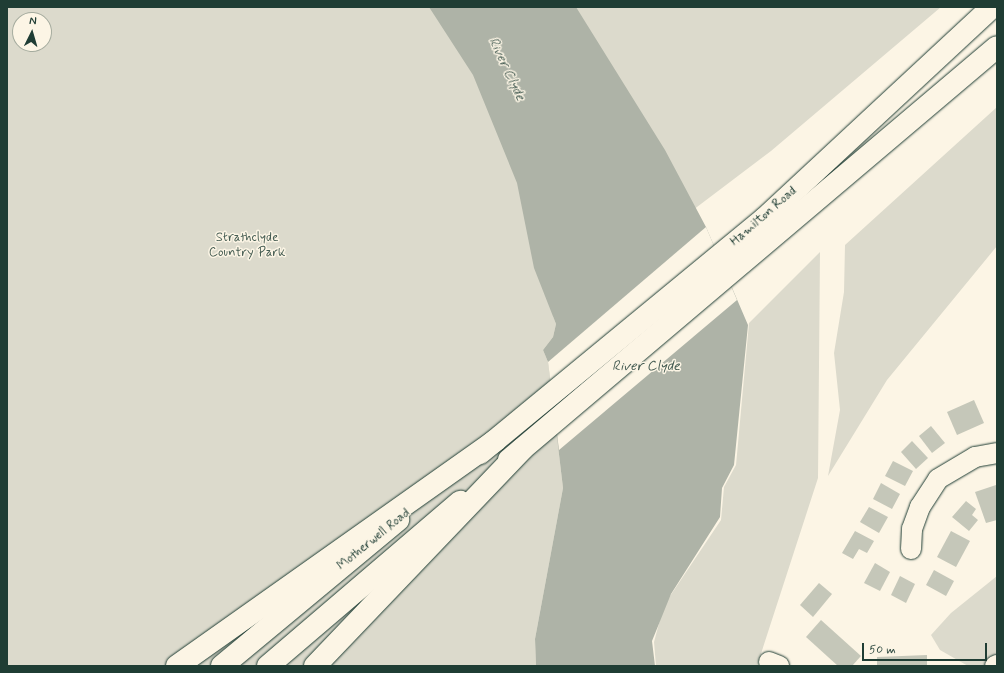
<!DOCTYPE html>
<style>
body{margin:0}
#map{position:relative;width:1004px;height:673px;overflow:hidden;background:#fcf5e5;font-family:Mynerve,sans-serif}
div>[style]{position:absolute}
.green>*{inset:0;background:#dcdacc}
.water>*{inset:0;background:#aeb3a7}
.pier>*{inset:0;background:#fcf5e5}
.building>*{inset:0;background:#c5c7b9}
.roads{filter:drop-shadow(0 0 1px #1f3d34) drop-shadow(0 0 1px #1f3d34)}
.street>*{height:20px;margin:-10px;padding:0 10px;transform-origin:10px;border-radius:10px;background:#fcf5e5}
.primary>*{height:22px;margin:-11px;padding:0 11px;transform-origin:11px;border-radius:11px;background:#fcf5e5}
.highway>*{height:22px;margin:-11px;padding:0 11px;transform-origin:11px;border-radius:11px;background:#fcf5e5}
span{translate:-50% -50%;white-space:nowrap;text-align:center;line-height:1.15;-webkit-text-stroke:3px #fcf5e5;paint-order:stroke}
.street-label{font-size:13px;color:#1f3d34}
.park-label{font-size:13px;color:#455c52}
.water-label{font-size:14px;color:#435a51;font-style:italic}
.frame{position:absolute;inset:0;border:8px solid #1f3d34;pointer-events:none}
.north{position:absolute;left:12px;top:12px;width:40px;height:40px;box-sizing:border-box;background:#fcf5e5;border:1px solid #a4ab9e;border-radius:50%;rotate:5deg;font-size:11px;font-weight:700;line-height:16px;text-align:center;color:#1f3d34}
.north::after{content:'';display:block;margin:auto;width:14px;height:18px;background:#1f3d34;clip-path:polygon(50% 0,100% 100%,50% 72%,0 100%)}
.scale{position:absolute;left:862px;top:643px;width:125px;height:18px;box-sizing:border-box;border:2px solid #1f3d34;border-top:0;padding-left:5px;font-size:12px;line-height:14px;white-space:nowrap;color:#1f3d34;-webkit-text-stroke:3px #fcf5e5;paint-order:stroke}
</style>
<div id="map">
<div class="green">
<div style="clip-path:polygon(evenodd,7px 7px,941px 7px,771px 151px,553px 316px,556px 324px,553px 337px,543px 350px,548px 362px,563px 488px,535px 639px,536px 666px,7px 666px,7px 7px,20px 20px,44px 20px,44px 44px,20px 44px,20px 20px)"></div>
<div style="clip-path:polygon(997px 107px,997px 246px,887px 380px,828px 476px,840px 410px,834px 353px,844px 292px,845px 245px)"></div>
<div style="clip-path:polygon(820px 252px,818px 478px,757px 666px,656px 666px,654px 642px,664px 605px,721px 520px,724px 487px,736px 465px,749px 323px)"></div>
<div style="clip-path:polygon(997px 576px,997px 666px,968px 666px,940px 650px,931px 635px,951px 613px)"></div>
</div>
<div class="water">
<div style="clip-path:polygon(429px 7px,576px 7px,665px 150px,706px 227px,748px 325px,734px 465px,722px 488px,720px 517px,671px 594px,652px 641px,655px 666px,536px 666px,535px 639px,563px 488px,548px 362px,543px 350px,553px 337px,556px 324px,534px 268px,517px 183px,473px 75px)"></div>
</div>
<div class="pier">
<div style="clip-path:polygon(706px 227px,737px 300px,559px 450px,548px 362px)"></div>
</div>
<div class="building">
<div style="clip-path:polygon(974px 400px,984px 423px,957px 435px,947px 412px)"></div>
<div style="clip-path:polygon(931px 426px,945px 443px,932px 453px,919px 436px)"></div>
<div style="clip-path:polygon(912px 441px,928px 458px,916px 469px,901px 452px)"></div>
<div style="clip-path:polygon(893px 461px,913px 471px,905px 486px,885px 476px)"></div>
<div style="clip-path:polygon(881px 483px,900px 494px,892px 509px,873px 499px)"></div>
<div style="clip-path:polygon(996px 485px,997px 520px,986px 523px,975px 492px)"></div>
<div style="clip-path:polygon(966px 501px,976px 509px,972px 515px,978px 520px,969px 531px,952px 517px)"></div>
<div style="clip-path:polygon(869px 507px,888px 517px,879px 533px,860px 522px)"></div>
<div style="clip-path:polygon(855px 531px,874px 541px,867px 553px,859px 549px,853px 559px,842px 553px)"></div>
<div style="clip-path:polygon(951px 531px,970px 541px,956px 567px,937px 557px)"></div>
<div style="clip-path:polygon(875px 563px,890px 572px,880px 591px,864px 583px)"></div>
<div style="clip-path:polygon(934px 570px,954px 581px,946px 596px,926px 585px)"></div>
<div style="clip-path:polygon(900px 576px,915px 584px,906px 603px,891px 595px)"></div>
<div style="clip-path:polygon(819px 583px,832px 594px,813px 617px,800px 605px)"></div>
<div style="clip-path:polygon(821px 620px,861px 656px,852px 666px,838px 666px,806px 637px)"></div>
<div style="clip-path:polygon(927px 655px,927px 666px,877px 666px,877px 657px)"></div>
</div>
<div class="roads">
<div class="street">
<div style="left:911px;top:549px;width:20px;rotate:-87deg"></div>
<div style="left:912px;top:529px;width:23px;rotate:-70deg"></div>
<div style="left:920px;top:507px;width:33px;rotate:-57deg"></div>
<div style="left:938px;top:479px;width:43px;rotate:-30.7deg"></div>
<div style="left:975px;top:457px;width:22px;rotate:-10deg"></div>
<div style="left:769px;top:662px;width:11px;rotate:22deg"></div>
<div style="left:995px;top:666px;width:2px;rotate:-27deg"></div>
</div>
<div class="primary">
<div style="left:480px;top:453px;width:368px;rotate:-39.5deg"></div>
<div style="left:764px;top:219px;width:311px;rotate:-42.9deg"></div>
<div style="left:509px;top:460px;width:639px;rotate:-40.24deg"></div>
<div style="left:222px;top:666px;width:229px;rotate:-39.7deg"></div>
<div style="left:268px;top:666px;width:253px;rotate:-40.5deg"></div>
</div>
<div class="highway">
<div style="left:177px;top:666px;width:390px;rotate:-35.3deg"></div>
<div style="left:315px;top:666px;width:301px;rotate:-46.3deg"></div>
</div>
</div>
<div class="street-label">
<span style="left:764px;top:217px;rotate:-41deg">Hamilton Road</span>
<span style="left:374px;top:540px;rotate:-39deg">Motherwell Road</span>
</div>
<div class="park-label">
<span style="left:247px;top:246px">Strathclyde<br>Country Park</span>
</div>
<div class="water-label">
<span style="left:507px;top:69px;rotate:65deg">River Clyde</span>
<span style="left:646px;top:366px">River Clyde</span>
</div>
<div class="frame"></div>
<div class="north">N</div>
<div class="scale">50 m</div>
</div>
